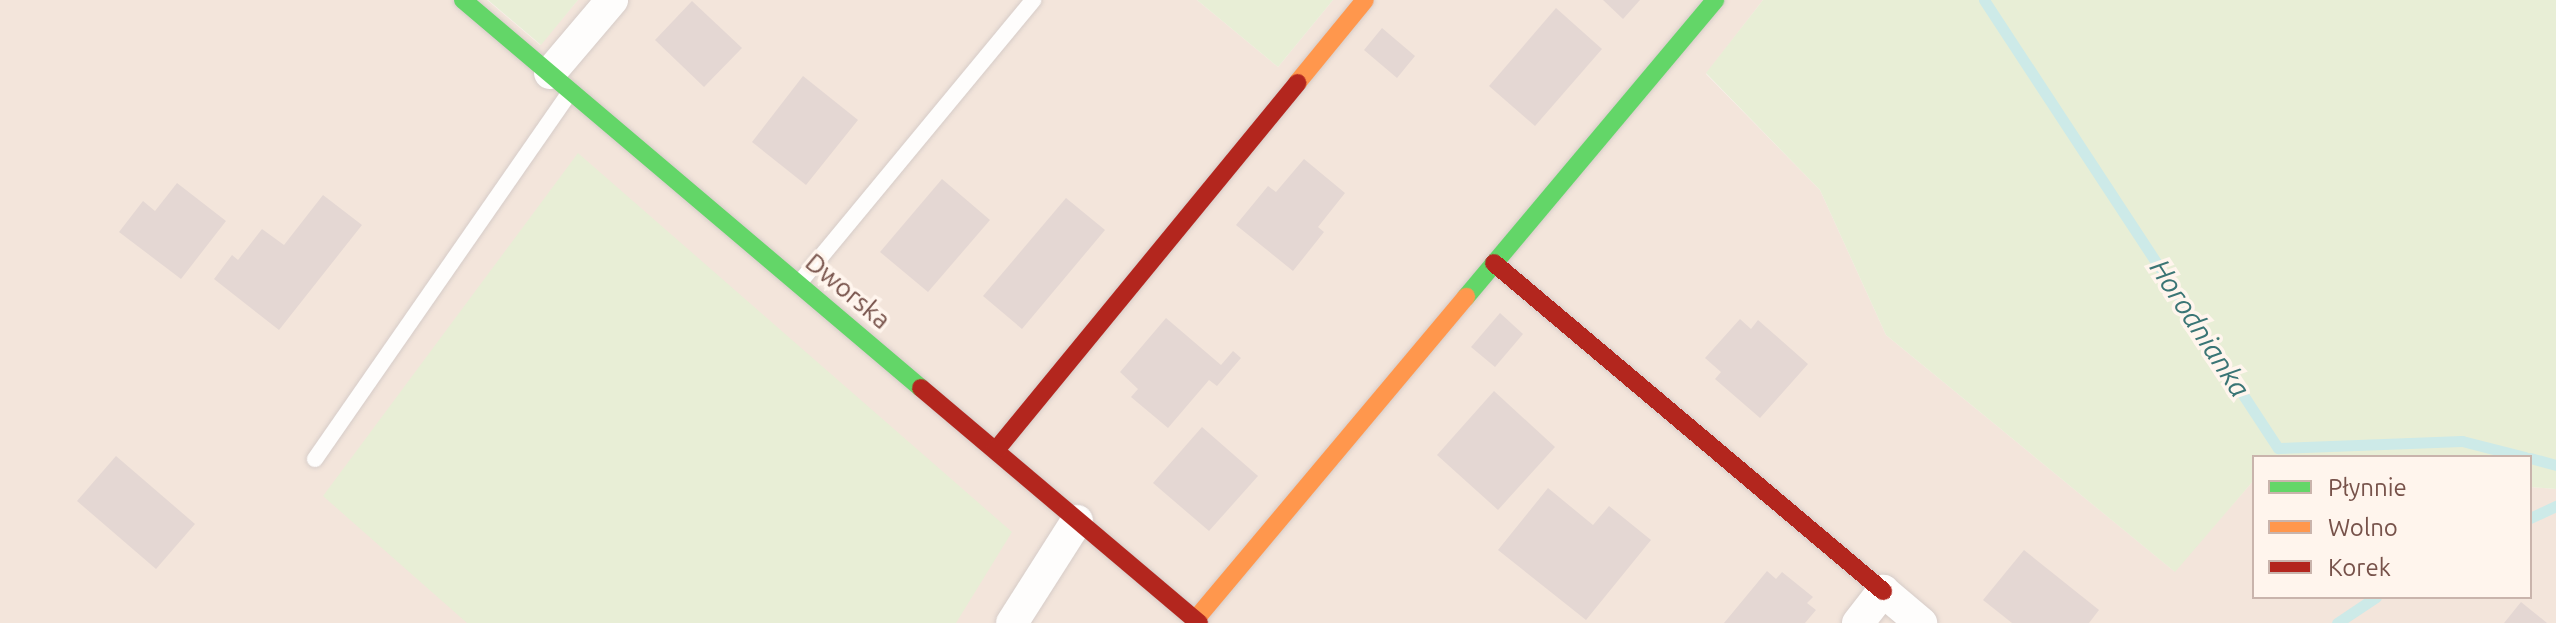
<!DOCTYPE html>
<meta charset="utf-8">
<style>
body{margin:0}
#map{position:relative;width:2556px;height:623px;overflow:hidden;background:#f8f1eb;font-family:Ubuntu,sans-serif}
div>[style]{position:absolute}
.residential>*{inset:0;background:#f3e5db}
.green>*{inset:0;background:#e8eed6}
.stream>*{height:11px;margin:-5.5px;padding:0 5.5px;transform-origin:5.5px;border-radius:5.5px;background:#cdeae8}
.building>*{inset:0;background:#e4d7d3}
.roads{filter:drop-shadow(0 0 2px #d6ccc8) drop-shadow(0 0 2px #d6ccc8)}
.lane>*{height:16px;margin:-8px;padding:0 8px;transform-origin:8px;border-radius:8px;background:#fefdfc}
.street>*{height:32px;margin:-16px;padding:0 16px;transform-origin:16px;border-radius:16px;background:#fefdfc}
.fast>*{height:18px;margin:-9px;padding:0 9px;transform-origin:9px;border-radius:9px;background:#63d668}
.slow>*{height:18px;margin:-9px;padding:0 9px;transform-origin:9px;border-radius:9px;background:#ff974d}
.jam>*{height:18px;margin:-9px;padding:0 9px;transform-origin:9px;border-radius:9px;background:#b3261e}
span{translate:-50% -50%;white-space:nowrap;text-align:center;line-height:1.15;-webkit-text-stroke:7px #fff5ed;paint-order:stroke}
.street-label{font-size:26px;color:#77524a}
.water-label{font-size:28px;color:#3a7575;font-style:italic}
.legend{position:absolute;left:2252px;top:455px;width:280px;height:144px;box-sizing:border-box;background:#fff5ed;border:2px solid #c9b4ac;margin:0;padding:10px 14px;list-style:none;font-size:24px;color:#77524a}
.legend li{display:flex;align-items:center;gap:16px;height:40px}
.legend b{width:40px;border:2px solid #c9b4ac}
</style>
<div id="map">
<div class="residential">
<div style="clip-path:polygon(0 0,487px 0,540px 45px,578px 0,1197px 0,1278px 67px,1333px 0,1763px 0,1706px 74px,1820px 190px,1886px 335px,2174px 571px,2254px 480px,2254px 597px,2530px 597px,2530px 487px,2556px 489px,2556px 623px,0 623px)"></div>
</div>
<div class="green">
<div style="clip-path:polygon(488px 0,578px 0,541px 45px)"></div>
<div style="clip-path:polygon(1197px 0,1333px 0,1278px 67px)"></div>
<div style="clip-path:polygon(1763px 0,2556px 0,2556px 489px,2530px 487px,2530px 457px,2254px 457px,2254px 480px,2175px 572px,1886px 335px,1820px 190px,1706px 73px)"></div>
<div style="clip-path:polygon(578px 153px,1012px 532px,956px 623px,467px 623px,323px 496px)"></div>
</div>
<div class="stream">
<div style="left:1984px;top:0;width:536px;rotate:56.73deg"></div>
<div style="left:2278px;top:448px;width:184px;rotate:-2.2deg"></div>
<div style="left:2462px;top:441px;width:65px;rotate:14.3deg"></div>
<div style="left:2530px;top:458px;width:27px;rotate:15deg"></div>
<div style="left:2530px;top:518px;width:29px;rotate:-25deg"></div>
<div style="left:2337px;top:623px;width:47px;rotate:-33.7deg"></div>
</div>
<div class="building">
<div style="clip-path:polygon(1603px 0,1640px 0,1623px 19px)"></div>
<div style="clip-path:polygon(692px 1px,742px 48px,704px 87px,655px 40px)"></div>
<div style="clip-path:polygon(1556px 8px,1602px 49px,1535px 126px,1489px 86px)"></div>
<div style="clip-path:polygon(1382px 28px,1415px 56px,1397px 78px,1364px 50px)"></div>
<div style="clip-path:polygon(803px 76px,858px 120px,806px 185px,752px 142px)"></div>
<div style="clip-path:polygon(1304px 159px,1345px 193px,1318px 227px,1324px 232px,1293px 271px,1236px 225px,1268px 186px,1276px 192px)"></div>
<div style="clip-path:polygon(942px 179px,990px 220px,928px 292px,880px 252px)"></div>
<div style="clip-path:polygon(177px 183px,226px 221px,181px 279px,119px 232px,143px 201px,155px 211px)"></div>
<div style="clip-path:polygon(323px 195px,362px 225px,279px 330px,214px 279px,232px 255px,238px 260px,262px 229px,284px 245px)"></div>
<div style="clip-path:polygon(1066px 198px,1105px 230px,1022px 329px,983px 296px)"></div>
<div style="clip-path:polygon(1500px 313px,1523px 334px,1495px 367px,1471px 347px)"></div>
<div style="clip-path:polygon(1166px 318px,1221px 365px,1233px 351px,1241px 358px,1217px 386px,1209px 380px,1168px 428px,1131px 397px,1138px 389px,1120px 372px)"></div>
<div style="clip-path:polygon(1740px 319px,1751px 329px,1758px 320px,1808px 364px,1760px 418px,1715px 379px,1721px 372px,1705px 358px)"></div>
<div style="clip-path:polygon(1494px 391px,1555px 447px,1498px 510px,1437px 455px)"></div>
<div style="clip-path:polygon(1202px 427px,1258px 476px,1209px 531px,1153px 483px)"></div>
<div style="clip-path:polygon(116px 456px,195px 524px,156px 569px,77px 501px)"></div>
<div style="clip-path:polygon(1548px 488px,1593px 525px,1609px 506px,1651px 540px,1586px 620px,1498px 550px)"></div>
<div style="clip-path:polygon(2024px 550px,2099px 610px,2089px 623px,2012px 623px,1983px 600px)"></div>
<div style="clip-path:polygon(1767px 571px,1776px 579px,1782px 572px,1813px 597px,1807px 603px,1816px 610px,1805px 623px,1724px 623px)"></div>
<div style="clip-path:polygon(2521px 602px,2547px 623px,2504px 623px)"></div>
</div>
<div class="roads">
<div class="lane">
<div style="left:800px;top:282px;width:366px;rotate:-50.4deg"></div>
<div style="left:315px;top:459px;width:447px;rotate:-55.2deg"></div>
</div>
<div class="street">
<div style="left:550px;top:73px;width:96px;rotate:-49.7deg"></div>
<div style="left:1012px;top:623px;width:121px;rotate:-57.5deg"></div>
<div style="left:1858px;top:623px;width:41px;rotate:-52deg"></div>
<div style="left:1883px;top:591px;width:50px;rotate:40.1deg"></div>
</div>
<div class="fast">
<div style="left:463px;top:0;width:600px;rotate:40.27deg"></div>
<div style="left:1466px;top:297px;width:388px;rotate:-50deg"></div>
</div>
<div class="slow">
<div style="left:1297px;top:83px;width:107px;rotate:-50.7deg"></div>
<div style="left:1195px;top:620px;width:422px;rotate:-50deg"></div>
</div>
<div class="jam">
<div style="left:1494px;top:263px;width:509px;rotate:40.14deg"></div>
<div style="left:921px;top:388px;width:364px;rotate:40.2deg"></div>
<div style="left:996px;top:450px;width:475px;rotate:-50.6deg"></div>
</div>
</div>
<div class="street-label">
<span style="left:848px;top:291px;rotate:40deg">Dworska</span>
</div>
<div class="water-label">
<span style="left:2200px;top:328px;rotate:57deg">Horodnianka</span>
</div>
<ul class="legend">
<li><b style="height:10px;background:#63d668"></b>Płynnie</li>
<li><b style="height:10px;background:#ff974d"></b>Wolno</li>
<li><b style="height:10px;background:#b3261e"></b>Korek</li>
</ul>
</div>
